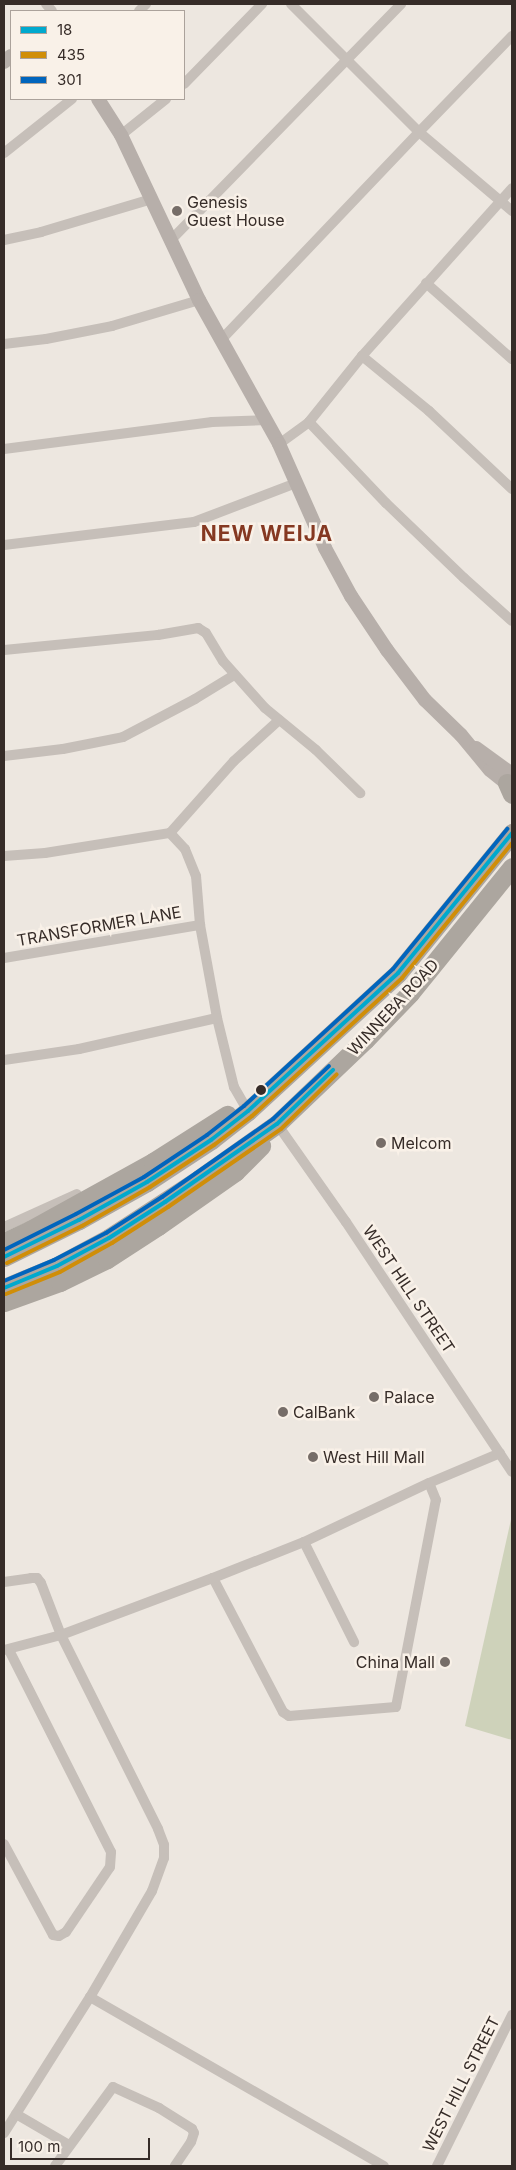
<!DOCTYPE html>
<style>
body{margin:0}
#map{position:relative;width:516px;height:2170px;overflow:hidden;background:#ede7e0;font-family:Inter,sans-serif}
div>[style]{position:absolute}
.green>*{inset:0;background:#ced2ba}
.street>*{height:10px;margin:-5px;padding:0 5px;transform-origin:5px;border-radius:5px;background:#c6bfb9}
.secondary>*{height:14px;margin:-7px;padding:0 7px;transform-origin:7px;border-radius:7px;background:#b7afaa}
.highway>*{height:19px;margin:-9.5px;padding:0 9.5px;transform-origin:9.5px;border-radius:9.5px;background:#aca69f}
.bus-1>*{height:4px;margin:-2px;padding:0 2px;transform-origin:2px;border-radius:2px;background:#00a9ce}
.bus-2>*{height:4px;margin:-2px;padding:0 2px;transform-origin:2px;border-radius:2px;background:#d08e08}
.bus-3>*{height:4px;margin:-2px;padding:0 2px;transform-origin:2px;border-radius:2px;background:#0065bd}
.dots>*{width:14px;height:14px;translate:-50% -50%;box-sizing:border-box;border:2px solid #f9f1e8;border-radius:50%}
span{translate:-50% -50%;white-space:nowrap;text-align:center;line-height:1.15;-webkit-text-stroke:5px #f9f1e8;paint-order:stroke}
.poi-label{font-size:16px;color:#362c28}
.left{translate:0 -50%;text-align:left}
.right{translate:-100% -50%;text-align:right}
.street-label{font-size:16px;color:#362c28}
.district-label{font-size:21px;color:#853821;font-weight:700;letter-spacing:1px}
.frame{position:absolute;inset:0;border:5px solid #362c28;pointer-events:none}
.legend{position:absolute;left:10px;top:10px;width:175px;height:90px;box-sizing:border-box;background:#f9f1e8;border:1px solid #aba29b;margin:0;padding:6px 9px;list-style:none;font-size:15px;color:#362c28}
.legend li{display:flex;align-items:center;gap:10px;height:25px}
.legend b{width:25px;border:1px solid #aba29b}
.scale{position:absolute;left:10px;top:2138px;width:140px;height:22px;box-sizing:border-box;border:2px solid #362c28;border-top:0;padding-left:6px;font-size:15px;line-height:18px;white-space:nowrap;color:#362c28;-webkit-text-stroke:4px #f9f1e8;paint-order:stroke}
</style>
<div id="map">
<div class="green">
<div style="clip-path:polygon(512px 1515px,512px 1740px,465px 1726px)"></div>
</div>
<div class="street">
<div style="left:46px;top:4px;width:9px;rotate:49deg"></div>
<div style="left:291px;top:4px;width:181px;rotate:45deg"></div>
<div style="left:419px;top:132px;width:122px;rotate:40.3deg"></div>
<div style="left:139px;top:11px;width:10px;rotate:-45deg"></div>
<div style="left:184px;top:84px;width:112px;rotate:-45.7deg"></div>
<div style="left:121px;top:135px;width:58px;rotate:-38.7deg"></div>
<div style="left:4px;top:153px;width:87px;rotate:-38.5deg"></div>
<div style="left:4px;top:240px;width:38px;rotate:-12deg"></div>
<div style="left:41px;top:232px;width:116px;rotate:-16.6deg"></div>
<div style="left:170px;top:241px;width:331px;rotate:-45.7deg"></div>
<div style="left:426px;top:283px;width:115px;rotate:41.5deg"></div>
<div style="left:221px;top:340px;width:287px;rotate:-46.4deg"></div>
<div style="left:419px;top:132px;width:134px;rotate:-45.9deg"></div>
<div style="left:4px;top:344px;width:42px;rotate:-6.8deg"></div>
<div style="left:46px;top:339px;width:67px;rotate:-11.1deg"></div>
<div style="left:112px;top:326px;width:91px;rotate:-16.6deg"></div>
<div style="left:362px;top:356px;width:87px;rotate:39.4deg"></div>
<div style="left:429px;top:411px;width:114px;rotate:43.2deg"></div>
<div style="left:309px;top:422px;width:112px;rotate:46.5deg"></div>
<div style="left:386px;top:503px;width:108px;rotate:43.9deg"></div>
<div style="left:464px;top:578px;width:64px;rotate:41.9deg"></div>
<div style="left:279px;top:444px;width:37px;rotate:-36deg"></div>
<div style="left:309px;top:422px;width:85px;rotate:-51.2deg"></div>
<div style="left:362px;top:356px;width:225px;rotate:-48.2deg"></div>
<div style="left:4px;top:449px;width:210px;rotate:-7.4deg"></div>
<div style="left:212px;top:422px;width:54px;rotate:-2.1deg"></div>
<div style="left:4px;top:545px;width:191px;rotate:-6.9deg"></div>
<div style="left:194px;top:522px;width:109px;rotate:-20.9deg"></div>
<div style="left:4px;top:650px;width:155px;rotate:-5.6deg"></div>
<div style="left:158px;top:635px;width:41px;rotate:-9.9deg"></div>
<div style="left:198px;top:628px;width:9px;rotate:32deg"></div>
<div style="left:206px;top:633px;width:33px;rotate:59deg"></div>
<div style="left:223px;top:661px;width:63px;rotate:48.2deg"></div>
<div style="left:265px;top:708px;width:66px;rotate:39.5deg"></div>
<div style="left:316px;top:750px;width:62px;rotate:44.3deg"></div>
<div style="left:4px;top:756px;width:59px;rotate:-6.8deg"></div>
<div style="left:63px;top:749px;width:61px;rotate:-11.3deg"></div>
<div style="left:123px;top:737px;width:81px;rotate:-27.8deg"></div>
<div style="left:195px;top:699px;width:46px;rotate:-31.6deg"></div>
<div style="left:170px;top:833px;width:22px;rotate:47deg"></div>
<div style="left:185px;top:849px;width:29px;rotate:68deg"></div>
<div style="left:196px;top:876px;width:49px;rotate:85.3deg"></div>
<div style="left:200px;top:925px;width:95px;rotate:79.6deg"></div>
<div style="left:217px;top:1018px;width:71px;rotate:76.2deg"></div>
<div style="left:234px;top:1087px;width:28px;rotate:60deg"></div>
<div style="left:4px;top:856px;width:41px;rotate:-4.2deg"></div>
<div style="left:45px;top:853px;width:127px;rotate:-9.1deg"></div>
<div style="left:170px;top:833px;width:96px;rotate:-48.4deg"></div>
<div style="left:234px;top:761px;width:61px;rotate:-42.3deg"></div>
<div style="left:4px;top:958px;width:199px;rotate:-9.6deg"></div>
<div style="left:4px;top:1060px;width:76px;rotate:-8.3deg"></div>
<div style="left:79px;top:1049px;width:141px;rotate:-12.7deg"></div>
<div style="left:277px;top:1124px;width:120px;rotate:54.9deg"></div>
<div style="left:346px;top:1222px;width:300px;rotate:56.4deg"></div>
<div style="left:4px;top:1227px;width:80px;rotate:-24.3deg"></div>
<div style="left:304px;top:1542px;width:112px;rotate:63.4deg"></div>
<div style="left:213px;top:1578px;width:151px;rotate:62.4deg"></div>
<div style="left:283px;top:1712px;width:7px;rotate:34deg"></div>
<div style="left:289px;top:1716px;width:107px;rotate:-4.8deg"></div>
<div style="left:396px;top:1707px;width:211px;rotate:-79.1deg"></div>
<div style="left:436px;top:1500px;width:18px;rotate:-112deg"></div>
<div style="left:4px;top:1582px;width:27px;rotate:-8deg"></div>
<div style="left:31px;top:1578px;width:6px"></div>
<div style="left:37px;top:1578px;width:6px;rotate:51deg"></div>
<div style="left:41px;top:1583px;width:56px;rotate:69deg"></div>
<div style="left:61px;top:1635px;width:217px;rotate:63.4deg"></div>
<div style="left:158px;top:1829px;width:17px;rotate:69deg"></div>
<div style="left:164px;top:1845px;width:13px;rotate:90deg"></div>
<div style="left:164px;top:1858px;width:35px;rotate:110deg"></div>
<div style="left:152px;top:1891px;width:123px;rotate:120.3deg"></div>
<div style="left:90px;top:1997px;width:161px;rotate:122.3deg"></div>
<div style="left:4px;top:1650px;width:59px;rotate:-14.7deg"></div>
<div style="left:61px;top:1635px;width:162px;rotate:-20.6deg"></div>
<div style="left:213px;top:1578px;width:98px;rotate:-21.6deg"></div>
<div style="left:304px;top:1542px;width:138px;rotate:-25.3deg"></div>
<div style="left:429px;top:1483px;width:77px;rotate:-22.9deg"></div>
<div style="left:4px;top:1844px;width:103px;rotate:61.7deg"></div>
<div style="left:53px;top:1935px;width:6px;rotate:9deg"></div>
<div style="left:59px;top:1936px;width:8px;rotate:-30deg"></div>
<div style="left:66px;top:1932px;width:78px;rotate:-55.9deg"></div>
<div style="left:110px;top:1867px;width:15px;rotate:-86deg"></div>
<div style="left:111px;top:1852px;width:226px;rotate:-116.8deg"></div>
<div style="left:90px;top:1997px;width:339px;rotate:29.9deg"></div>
<div style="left:16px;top:2114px;width:61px;rotate:30.3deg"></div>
<div style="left:55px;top:2166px;width:98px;rotate:-53.7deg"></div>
<div style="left:113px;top:2087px;width:51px;rotate:24.5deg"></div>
<div style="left:159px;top:2108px;width:39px;rotate:32deg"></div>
<div style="left:192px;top:2129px;width:4px;rotate:63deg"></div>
<div style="left:194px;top:2133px;width:9px;rotate:108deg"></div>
<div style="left:191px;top:2142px;width:29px;rotate:124deg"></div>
<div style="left:437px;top:2166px;width:169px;rotate:-63.6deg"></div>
</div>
<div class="secondary">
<div style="left:4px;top:62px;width:9px;rotate:-41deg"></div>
<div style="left:98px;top:99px;width:43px;rotate:57.4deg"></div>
<div style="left:121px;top:135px;width:183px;rotate:64.7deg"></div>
<div style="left:199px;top:300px;width:165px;rotate:60.9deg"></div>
<div style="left:279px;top:444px;width:114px;rotate:66.1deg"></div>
<div style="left:325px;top:548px;width:55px;rotate:61.6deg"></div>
<div style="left:351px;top:596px;width:65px;rotate:56.3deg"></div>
<div style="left:387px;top:650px;width:63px;rotate:52.8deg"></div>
<div style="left:425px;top:700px;width:50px;rotate:44.2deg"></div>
<div style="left:461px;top:735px;width:45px;rotate:50.4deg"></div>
<div style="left:490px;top:770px;width:28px;rotate:39deg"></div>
<div style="left:476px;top:748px;width:44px;rotate:35.8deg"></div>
</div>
<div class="highway">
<div style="left:507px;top:783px;width:12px;rotate:66deg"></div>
<div style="left:4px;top:1242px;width:29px;rotate:-25deg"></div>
<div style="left:30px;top:1230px;width:141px;rotate:-28.9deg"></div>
<div style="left:153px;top:1162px;width:88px;rotate:-32.4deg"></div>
<div style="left:4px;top:1257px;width:84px;rotate:-26.3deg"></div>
<div style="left:79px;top:1220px;width:78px;rotate:-29.2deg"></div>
<div style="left:147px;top:1182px;width:77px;rotate:-33.3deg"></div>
<div style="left:211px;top:1140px;width:47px;rotate:-38.1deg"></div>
<div style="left:248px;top:1111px;width:204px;rotate:-42.6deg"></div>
<div style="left:398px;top:973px;width:181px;rotate:-50.8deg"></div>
<div style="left:4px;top:1288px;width:57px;rotate:-22.5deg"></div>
<div style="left:57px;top:1266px;width:59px;rotate:-28.3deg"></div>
<div style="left:109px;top:1238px;width:108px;rotate:-33.2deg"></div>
<div style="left:199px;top:1179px;width:95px;rotate:-35.2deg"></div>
<div style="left:277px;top:1124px;width:122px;rotate:-43.7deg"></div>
<div style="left:365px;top:1040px;width:65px;rotate:-46.2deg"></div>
<div style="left:410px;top:993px;width:162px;rotate:-51deg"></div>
<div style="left:4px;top:1302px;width:59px;rotate:-19.7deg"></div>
<div style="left:60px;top:1282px;width:52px;rotate:-26.1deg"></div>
<div style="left:107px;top:1259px;width:61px;rotate:-32.9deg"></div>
<div style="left:158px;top:1226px;width:94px;rotate:-35deg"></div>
<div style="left:235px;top:1172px;width:37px;rotate:-45deg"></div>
</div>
<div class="bus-1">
<div style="left:4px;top:1257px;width:84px;rotate:-26.3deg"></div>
<div style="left:79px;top:1220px;width:78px;rotate:-29.2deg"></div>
<div style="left:147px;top:1182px;width:77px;rotate:-33.3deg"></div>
<div style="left:211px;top:1140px;width:47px;rotate:-38.1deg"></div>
<div style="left:248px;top:1111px;width:204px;rotate:-42.6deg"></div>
<div style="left:398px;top:973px;width:181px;rotate:-50.8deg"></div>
<div style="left:4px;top:1288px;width:57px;rotate:-22.5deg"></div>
<div style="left:57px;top:1266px;width:59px;rotate:-28.3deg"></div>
<div style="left:109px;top:1238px;width:67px;rotate:-32.7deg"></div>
<div style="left:165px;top:1202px;width:136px;rotate:-34.9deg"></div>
<div style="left:277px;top:1124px;width:78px;rotate:-44deg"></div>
</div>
<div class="bus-2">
<div style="left:7px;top:1263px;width:84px;rotate:-26.3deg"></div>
<div style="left:82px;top:1226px;width:78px;rotate:-29.8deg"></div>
<div style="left:150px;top:1187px;width:77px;rotate:-33.3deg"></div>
<div style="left:214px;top:1145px;width:48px;rotate:-37.3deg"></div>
<div style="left:252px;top:1116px;width:204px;rotate:-42.6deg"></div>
<div style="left:402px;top:978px;width:174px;rotate:-50.8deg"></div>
<div style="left:6px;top:1294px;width:58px;rotate:-22.2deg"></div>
<div style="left:60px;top:1272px;width:60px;rotate:-29.1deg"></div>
<div style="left:112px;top:1243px;width:67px;rotate:-32.7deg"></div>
<div style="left:168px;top:1207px;width:137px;rotate:-34.6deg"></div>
<div style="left:281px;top:1129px;width:78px;rotate:-44.5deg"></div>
</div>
<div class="bus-3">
<div style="left:4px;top:1250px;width:80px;rotate:-26.6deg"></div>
<div style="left:76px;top:1214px;width:77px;rotate:-28.6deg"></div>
<div style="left:144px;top:1177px;width:76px;rotate:-33.7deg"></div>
<div style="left:207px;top:1135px;width:47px;rotate:-38.1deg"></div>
<div style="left:244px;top:1106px;width:202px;rotate:-42.6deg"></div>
<div style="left:393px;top:969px;width:181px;rotate:-50.8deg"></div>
<div style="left:4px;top:1281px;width:54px;rotate:-22.8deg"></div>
<div style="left:54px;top:1260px;width:59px;rotate:-27.4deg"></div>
<div style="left:106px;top:1233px;width:67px;rotate:-32.7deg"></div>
<div style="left:162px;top:1197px;width:136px;rotate:-35.1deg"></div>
<div style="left:273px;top:1119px;width:77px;rotate:-43.4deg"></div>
</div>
<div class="dots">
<div style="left:177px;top:211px;background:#766d68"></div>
<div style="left:261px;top:1090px;background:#362c28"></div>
<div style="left:381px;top:1143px;background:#766d68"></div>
<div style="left:374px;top:1397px;background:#766d68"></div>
<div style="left:283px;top:1412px;background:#766d68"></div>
<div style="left:313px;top:1457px;background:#766d68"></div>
<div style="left:445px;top:1662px;background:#766d68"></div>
</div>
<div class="poi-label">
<span class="left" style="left:187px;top:211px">Genesis<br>Guest House</span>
<span class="left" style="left:391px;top:1143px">Melcom</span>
<span class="left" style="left:384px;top:1397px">Palace</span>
<span class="left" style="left:293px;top:1412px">CalBank</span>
<span class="left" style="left:323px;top:1457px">West Hill Mall</span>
<span class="right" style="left:435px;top:1662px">China Mall</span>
</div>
<div class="street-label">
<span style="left:99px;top:926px;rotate:-10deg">TRANSFORMER LANE</span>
<span style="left:393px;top:1007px;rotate:-47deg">WINNEBA ROAD</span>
<span style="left:409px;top:1289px;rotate:56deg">WEST HILL STREET</span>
<span style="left:461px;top:2084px;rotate:-63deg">WEST HILL STREET</span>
</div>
<div class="district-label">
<span style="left:267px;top:534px">NEW WEIJA</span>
</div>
<div class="frame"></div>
<ul class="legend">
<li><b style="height:6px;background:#00a9ce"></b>18</li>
<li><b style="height:6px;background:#d08e08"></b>435</li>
<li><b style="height:6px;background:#0065bd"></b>301</li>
</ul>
<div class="scale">100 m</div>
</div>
